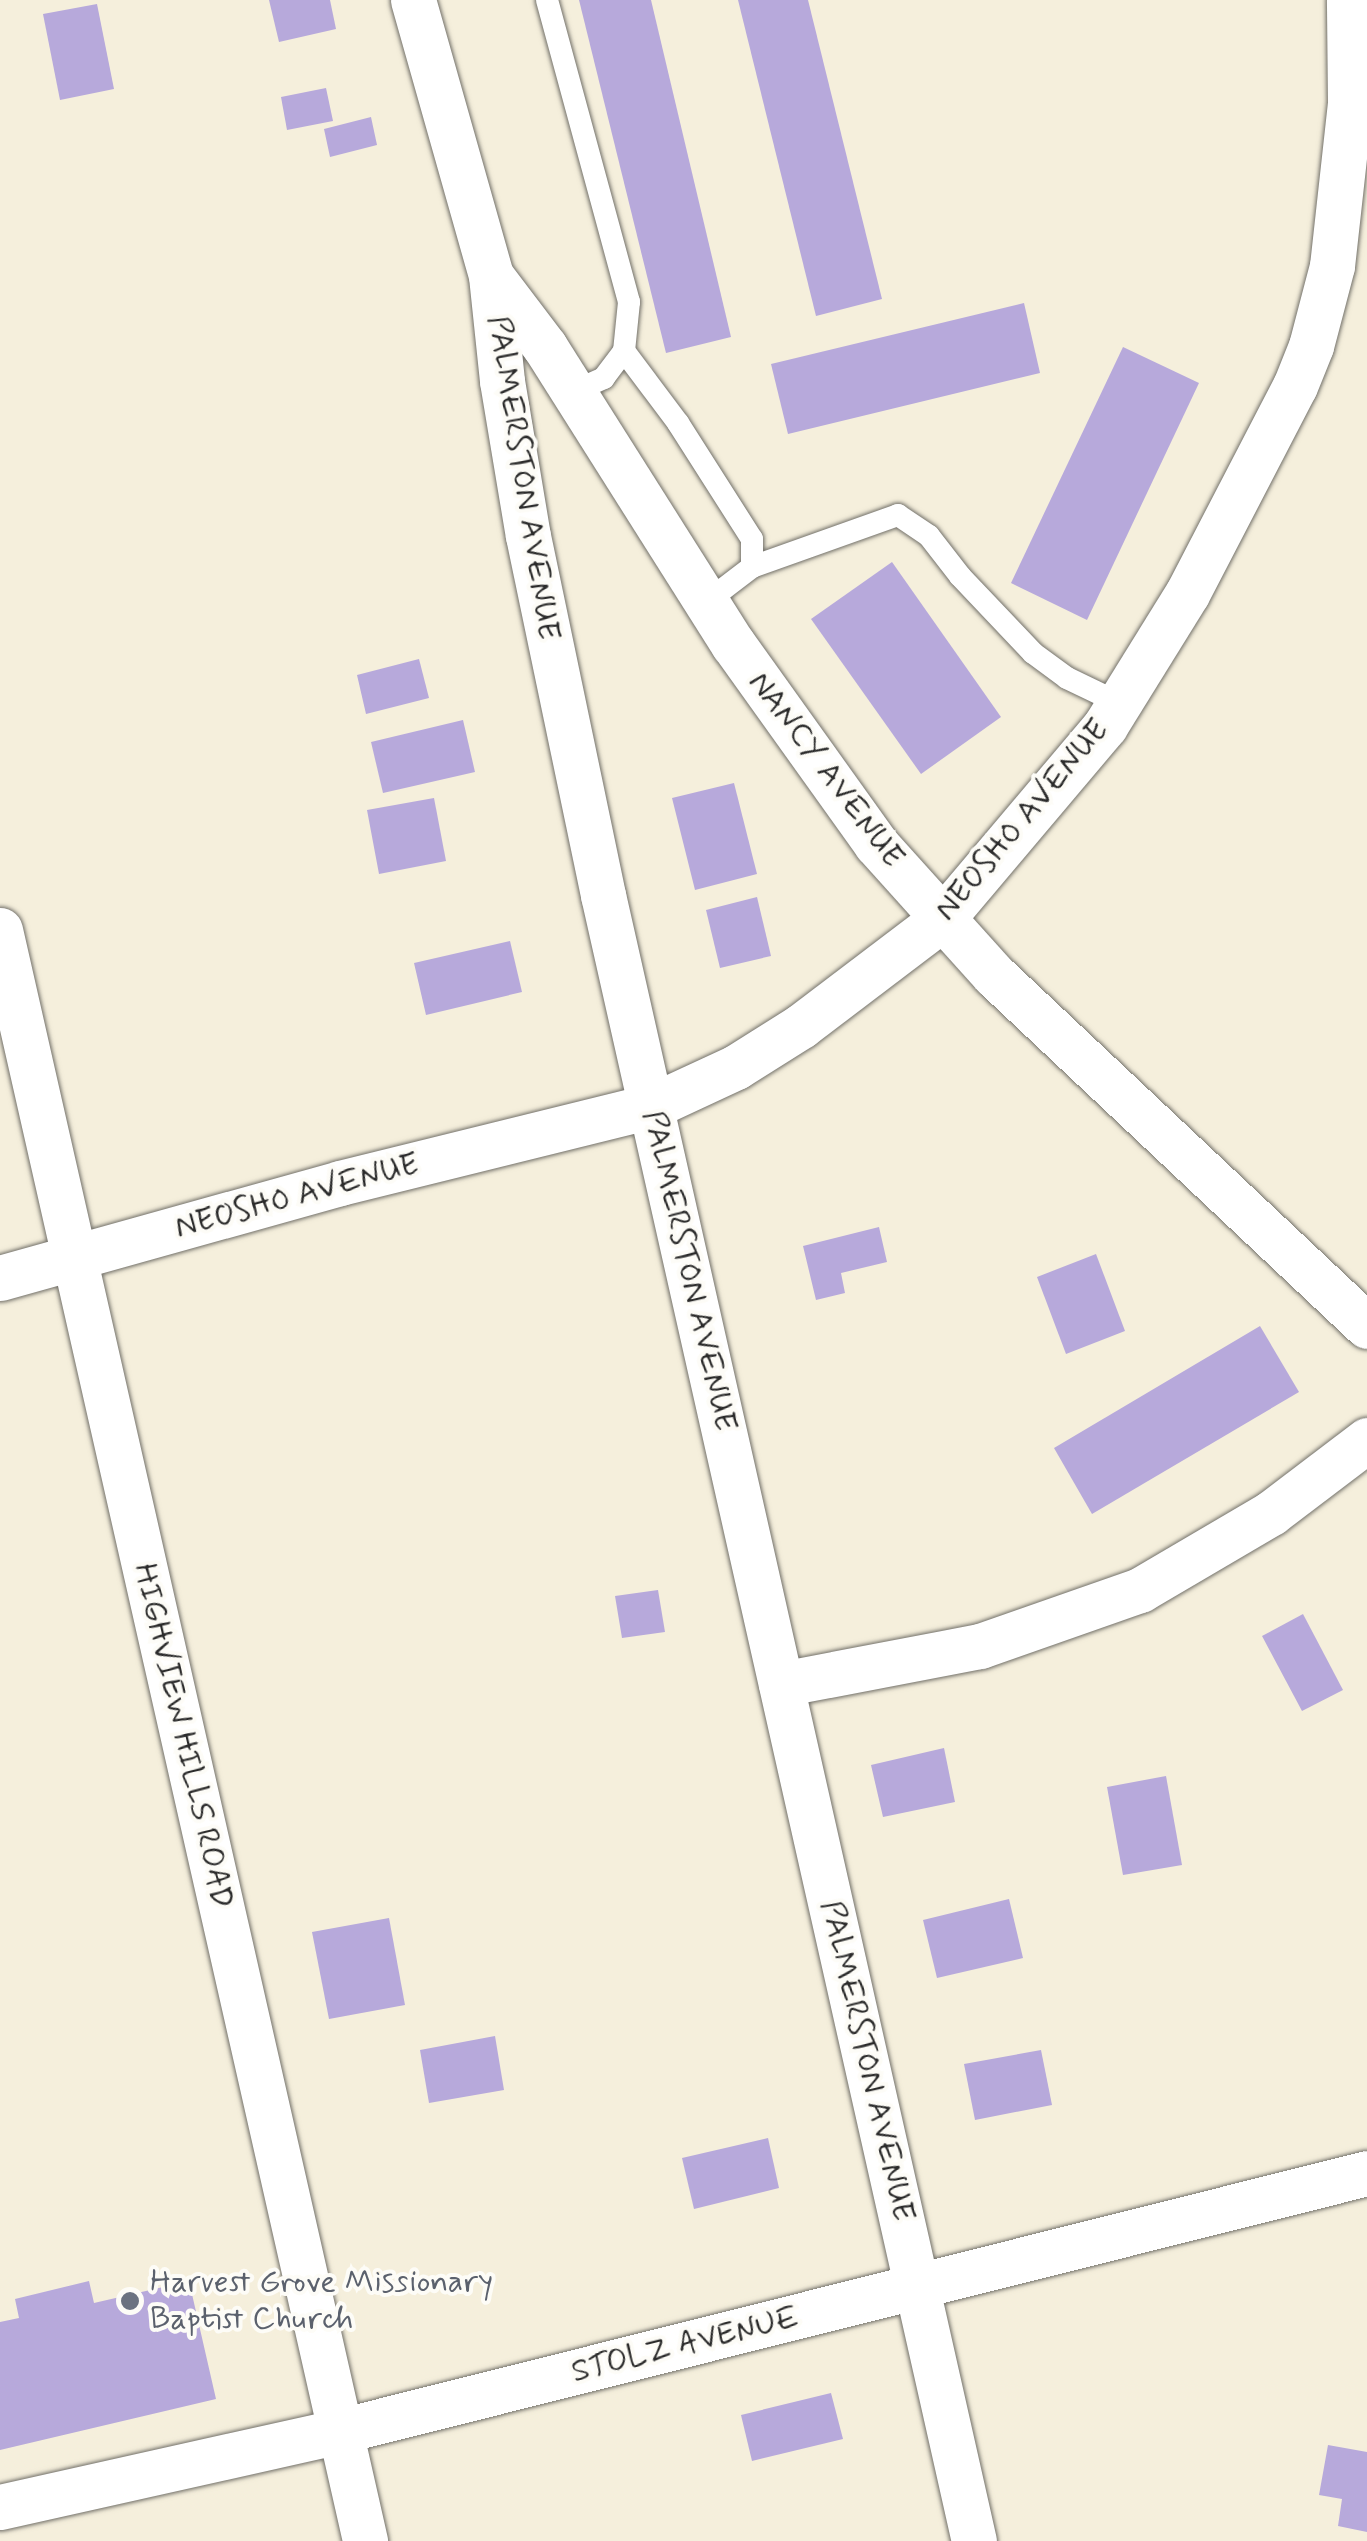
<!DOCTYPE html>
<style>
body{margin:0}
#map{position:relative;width:1367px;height:2541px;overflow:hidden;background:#f5efdc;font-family:Mynerve,sans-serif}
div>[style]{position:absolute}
.building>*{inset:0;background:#b7a9db}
.roads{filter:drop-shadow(0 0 2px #727069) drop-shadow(0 0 2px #727069)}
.lane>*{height:22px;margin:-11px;padding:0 11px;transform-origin:11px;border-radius:11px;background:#fff}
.street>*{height:45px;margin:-22.5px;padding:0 22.5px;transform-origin:22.5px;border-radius:22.5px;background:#fff}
.dots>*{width:28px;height:28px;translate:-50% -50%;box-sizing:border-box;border:5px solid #fdfcf7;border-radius:50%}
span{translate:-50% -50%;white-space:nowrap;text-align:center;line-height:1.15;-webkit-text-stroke:8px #fdfcf7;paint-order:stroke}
.street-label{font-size:32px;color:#2b2b2b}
.worship-label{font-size:32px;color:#5b616d}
.left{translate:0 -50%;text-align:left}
</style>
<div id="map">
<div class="building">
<div style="clip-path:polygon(269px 0,330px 0,336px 29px,279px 42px)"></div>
<div style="clip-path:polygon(579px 0,651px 0,731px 337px,666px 353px)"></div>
<div style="clip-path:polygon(738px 0,808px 0,882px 299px,816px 316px)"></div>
<div style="clip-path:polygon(97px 4px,114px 89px,60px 100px,43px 14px)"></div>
<div style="clip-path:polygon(326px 88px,333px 121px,287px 130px,281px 97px)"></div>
<div style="clip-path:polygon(371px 117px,377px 145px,330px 157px,324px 129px)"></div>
<div style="clip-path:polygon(1024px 303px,1040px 373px,788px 434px,771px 364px)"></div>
<div style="clip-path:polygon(1123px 347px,1199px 383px,1087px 620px,1011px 583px)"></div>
<div style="clip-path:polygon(892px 562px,1001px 717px,921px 774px,811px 619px)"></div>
<div style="clip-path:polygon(419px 659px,429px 698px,366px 714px,357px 675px)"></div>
<div style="clip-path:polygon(463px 720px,475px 772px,383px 793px,371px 742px)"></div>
<div style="clip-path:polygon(734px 783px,757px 874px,695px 890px,672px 798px)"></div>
<div style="clip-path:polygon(434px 798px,446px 861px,379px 874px,367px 810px)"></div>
<div style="clip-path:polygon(757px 897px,771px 956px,720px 968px,706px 910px)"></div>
<div style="clip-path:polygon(510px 941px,522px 992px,426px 1015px,414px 963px)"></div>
<div style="clip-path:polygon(879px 1227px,887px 1262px,841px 1273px,845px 1293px,816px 1300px,803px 1246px)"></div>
<div style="clip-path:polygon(1096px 1254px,1125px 1331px,1066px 1354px,1037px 1277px)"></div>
<div style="clip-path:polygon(1260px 1326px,1299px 1392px,1092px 1514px,1054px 1448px)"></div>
<div style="clip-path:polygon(658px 1590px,665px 1632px,622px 1638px,615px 1596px)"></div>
<div style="clip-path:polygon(1303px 1614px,1343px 1690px,1302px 1711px,1262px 1636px)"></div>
<div style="clip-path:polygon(944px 1748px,955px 1802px,883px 1817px,871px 1765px)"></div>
<div style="clip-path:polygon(1166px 1776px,1182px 1865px,1123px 1875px,1107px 1787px)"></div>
<div style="clip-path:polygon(1009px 1899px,1023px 1958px,937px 1978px,923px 1920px)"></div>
<div style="clip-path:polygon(389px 1918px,405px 2005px,329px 2019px,312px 1932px)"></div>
<div style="clip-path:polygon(495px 2036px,504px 2090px,429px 2103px,420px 2050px)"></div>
<div style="clip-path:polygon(1041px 2050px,1052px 2105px,975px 2120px,964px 2064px)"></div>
<div style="clip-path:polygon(768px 2138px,779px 2188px,694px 2209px,682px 2158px)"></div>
<div style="clip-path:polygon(89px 2281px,94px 2303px,189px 2281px,216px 2399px,0 2450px,0 2322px,19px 2318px,15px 2299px)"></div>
<div style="clip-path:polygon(831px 2393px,843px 2439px,752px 2461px,741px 2415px)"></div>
<div style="clip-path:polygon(1328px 2445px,1367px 2452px,1367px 2532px,1338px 2526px,1342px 2499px,1319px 2495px)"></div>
</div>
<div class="roads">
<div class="lane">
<div style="left:547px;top:0;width:313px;rotate:74.8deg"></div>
<div style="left:629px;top:302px;width:49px;rotate:95.8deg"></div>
<div style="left:624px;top:351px;width:34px;rotate:127deg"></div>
<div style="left:604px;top:378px;width:34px;rotate:156deg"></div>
<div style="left:624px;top:351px;width:90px;rotate:53.1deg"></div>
<div style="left:678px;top:423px;width:138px;rotate:57.5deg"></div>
<div style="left:752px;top:539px;width:28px;rotate:90deg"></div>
<div style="left:752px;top:567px;width:58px;rotate:142.7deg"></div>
<div style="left:752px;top:567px;width:155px;rotate:-19.6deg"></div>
<div style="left:898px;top:515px;width:37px;rotate:34deg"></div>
<div style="left:929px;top:536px;width:51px;rotate:52.2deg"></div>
<div style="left:960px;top:576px;width:106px;rotate:46.5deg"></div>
<div style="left:1033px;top:653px;width:42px;rotate:36.3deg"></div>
<div style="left:1067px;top:678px;width:58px;rotate:25.7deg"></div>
</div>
<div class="street">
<div style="left:413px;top:0;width:287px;rotate:74.2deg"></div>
<div style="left:491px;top:276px;width:106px;rotate:84deg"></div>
<div style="left:502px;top:381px;width:157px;rotate:80.5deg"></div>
<div style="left:528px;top:536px;width:367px;rotate:78.2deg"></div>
<div style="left:603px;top:895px;width:1687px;rotate:77.3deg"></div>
<div style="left:492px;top:277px;width:88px;rotate:52.9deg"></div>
<div style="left:545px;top:347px;width:352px;rotate:57.7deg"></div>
<div style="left:733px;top:644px;width:246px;rotate:54.4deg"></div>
<div style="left:876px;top:844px;width:176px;rotate:48deg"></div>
<div style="left:994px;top:975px;width:512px;rotate:43.26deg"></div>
<div style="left:0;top:930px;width:1652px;rotate:77.23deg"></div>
<div style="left:0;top:1278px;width:353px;rotate:-15.6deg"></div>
<div style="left:340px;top:1183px;width:321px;rotate:-13.9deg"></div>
<div style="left:652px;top:1106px;width:93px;rotate:-24.9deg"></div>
<div style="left:736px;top:1067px;width:77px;rotate:-32.2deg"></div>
<div style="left:801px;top:1026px;width:177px;rotate:-37.2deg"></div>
<div style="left:942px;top:919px;width:253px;rotate:-49.8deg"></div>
<div style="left:1105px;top:726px;width:155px;rotate:-58.2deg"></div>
<div style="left:1187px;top:594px;width:234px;rotate:-62.6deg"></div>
<div style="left:1295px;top:386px;width:43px;rotate:-68.2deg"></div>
<div style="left:1311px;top:346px;width:83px;rotate:-75.3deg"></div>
<div style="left:1332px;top:266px;width:165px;rotate:-83.7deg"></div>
<div style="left:1350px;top:102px;width:102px;rotate:-90.6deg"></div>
<div style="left:781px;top:1684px;width:203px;rotate:-10.8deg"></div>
<div style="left:980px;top:1646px;width:170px;rotate:-19.3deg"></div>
<div style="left:1140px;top:1590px;width:152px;rotate:-30.4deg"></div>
<div style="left:1271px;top:1513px;width:121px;rotate:-37.2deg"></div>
<div style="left:0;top:2507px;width:348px;rotate:-12.6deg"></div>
<div style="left:340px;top:2431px;width:1059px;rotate:-14.1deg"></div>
</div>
</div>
<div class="dots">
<div style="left:130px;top:2301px;background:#6b7280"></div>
</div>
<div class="street-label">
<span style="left:523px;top:478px;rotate:81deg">PALMERSTON AVENUE</span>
<span style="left:826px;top:770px;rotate:53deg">NANCY AVENUE</span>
<span style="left:1022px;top:820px;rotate:-50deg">NEOSHO AVENUE</span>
<span style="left:297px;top:1196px;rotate:-15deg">NEOSHO AVENUE</span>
<span style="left:689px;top:1271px;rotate:77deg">PALMERSTON AVENUE</span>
<span style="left:183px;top:1736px;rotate:77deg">HIGHVIEW HILLS ROAD</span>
<span style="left:867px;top:2061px;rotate:77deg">PALMERSTON AVENUE</span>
<span style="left:685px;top:2345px;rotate:-14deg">STOLZ AVENUE</span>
</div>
<div class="worship-label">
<span class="left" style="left:150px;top:2301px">Harvest Grove Missionary<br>Baptist Church</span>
</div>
</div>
